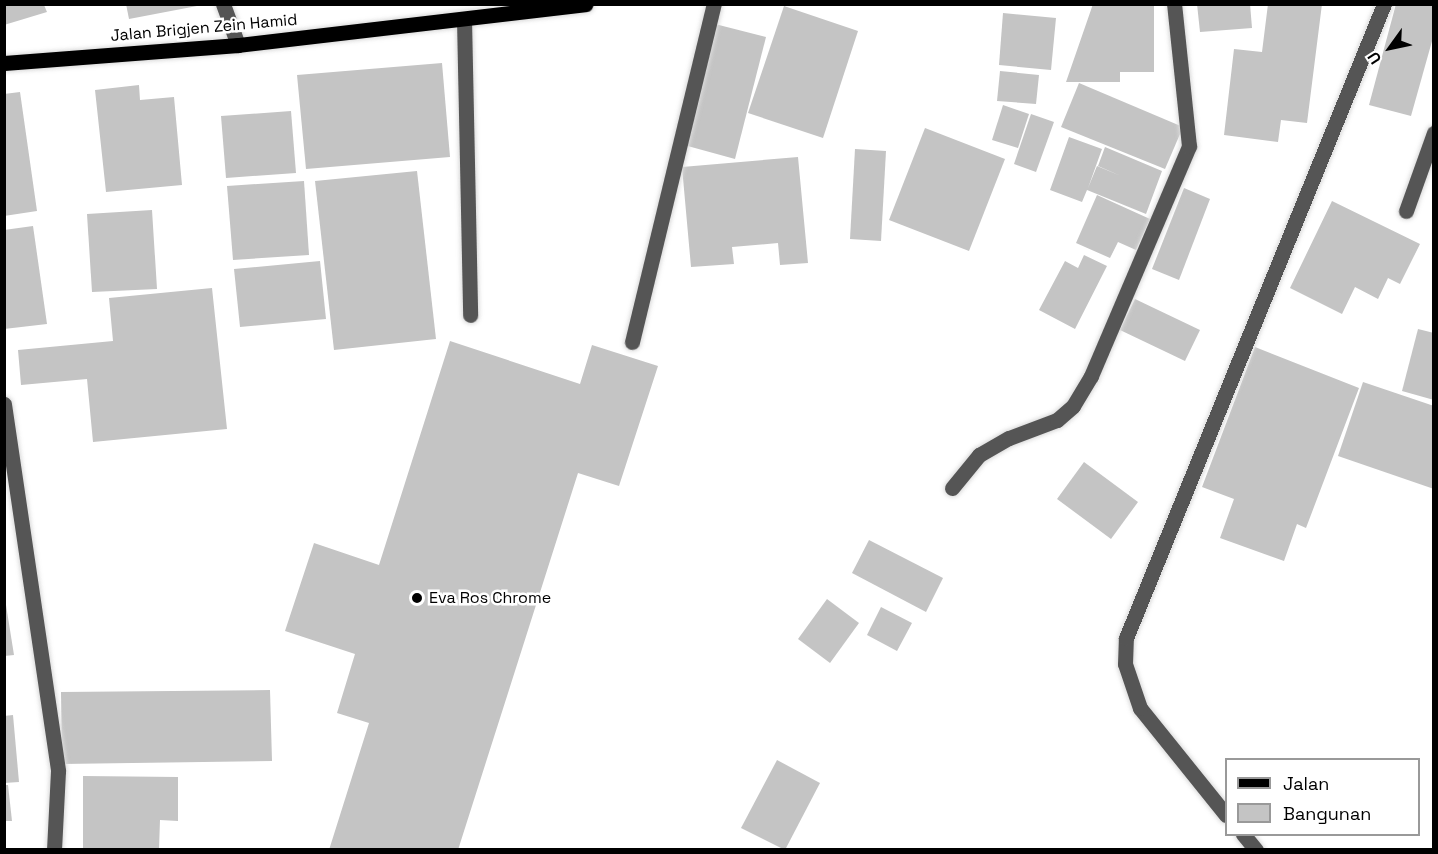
<!DOCTYPE html>
<style>
body{margin:0}
#map{position:relative;width:1438px;height:854px;overflow:hidden;background:#fff;font-family:"Space Grotesk",sans-serif}
div>[style]{position:absolute}
.building>*{inset:0;background:#c4c4c4}
.roads{filter:drop-shadow(0 0 2px #dbdbdb) drop-shadow(0 0 2px #dbdbdb)}
.minor>*{height:15px;margin:-7.5px;padding:0 7.5px;transform-origin:7.5px;border-radius:7.5px;background:#555}
.major>*{height:15px;margin:-7.5px;padding:0 7.5px;transform-origin:7.5px;border-radius:7.5px;background:#000}
.dots>*{width:16px;height:16px;translate:-50% -50%;box-sizing:border-box;border:3px solid #fff;border-radius:50%}
span{translate:-50% -50%;white-space:nowrap;text-align:center;line-height:1.15;-webkit-text-stroke:5px #fff;paint-order:stroke}
.street-label{font-size:16px;color:#000}
.poi-label{font-size:16px;color:#000}
.left{translate:0 -50%;text-align:left}
.frame{position:absolute;inset:0;border:6px solid #000;pointer-events:none}
.legend{position:absolute;left:1225px;top:758px;width:195px;height:78px;box-sizing:border-box;background:#fff;border:2px solid #999;margin:0;padding:8px 10px;list-style:none;font-size:18px;color:#000}
.legend li{display:flex;align-items:center;gap:12px;height:30px}
.legend b{width:30px;border:2px solid #999}
.north{position:absolute;left:1360px;top:18px;width:60px;height:60px;-webkit-text-stroke:4px #fff;paint-order:stroke;rotate:237deg;font-size:16px;font-weight:700;line-height:24px;text-align:center;color:#000}
.north::after{content:'';display:block;margin:auto;width:21px;height:27px;background:#000;clip-path:polygon(50% 0,100% 100%,50% 72%,0 100%)}
</style>
<div id="map">
<div class="building">
<div style="clip-path:polygon(126px 4px,197px 4px,197px 6px,129px 19px)"></div>
<div style="clip-path:polygon(1093px 4px,1154px 4px,1154px 72px,1120px 72px,1120px 82px,1066px 82px)"></div>
<div style="clip-path:polygon(1197px 4px,1250px 4px,1252px 28px,1200px 32px)"></div>
<div style="clip-path:polygon(1268px 4px,1322px 4px,1307px 123px,1281px 120px,1278px 142px,1224px 135px,1234px 49px,1262px 52px)"></div>
<div style="clip-path:polygon(1396px 4px,1434px 4px,1434px 34px,1411px 116px,1369px 105px)"></div>
<div style="clip-path:polygon(4px 5px,44px 5px,47px 12px,4px 25px)"></div>
<div style="clip-path:polygon(784px 6px,858px 31px,823px 138px,748px 113px)"></div>
<div style="clip-path:polygon(1003px 13px,1056px 18px,1051px 70px,999px 65px)"></div>
<div style="clip-path:polygon(715px 24px,766px 37px,735px 159px,684px 145px)"></div>
<div style="clip-path:polygon(442px 63px,450px 157px,306px 169px,297px 75px)"></div>
<div style="clip-path:polygon(1000px 71px,1039px 75px,1036px 104px,997px 101px)"></div>
<div style="clip-path:polygon(1079px 83px,1183px 127px,1165px 169px,1061px 127px)"></div>
<div style="clip-path:polygon(139px 85px,140px 100px,174px 97px,182px 185px,106px 192px,95px 90px)"></div>
<div style="clip-path:polygon(20px 92px,37px 211px,4px 216px,4px 94px)"></div>
<div style="clip-path:polygon(1003px 105px,1029px 114px,1018px 148px,992px 140px)"></div>
<div style="clip-path:polygon(291px 111px,296px 173px,226px 178px,221px 116px)"></div>
<div style="clip-path:polygon(1031px 114px,1054px 122px,1036px 172px,1014px 164px)"></div>
<div style="clip-path:polygon(925px 128px,1005px 159px,969px 251px,889px 220px)"></div>
<div style="clip-path:polygon(1069px 137px,1102px 149px,1088px 188px,1097px 166px,1121px 176px,1098px 166px,1105px 147px,1162px 171px,1146px 214px,1087px 190px,1082px 202px,1050px 190px)"></div>
<div style="clip-path:polygon(855px 149px,886px 151px,881px 241px,850px 239px)"></div>
<div style="clip-path:polygon(798px 157px,808px 263px,780px 265px,778px 243px,732px 247px,734px 264px,691px 267px,682px 167px)"></div>
<div style="clip-path:polygon(417px 171px,436px 339px,334px 350px,315px 181px)"></div>
<div style="clip-path:polygon(304px 181px,309px 255px,233px 260px,227px 186px)"></div>
<div style="clip-path:polygon(1184px 188px,1210px 199px,1179px 280px,1152px 269px)"></div>
<div style="clip-path:polygon(1097px 195px,1150px 219px,1136px 250px,1118px 242px,1110px 258px,1076px 243px)"></div>
<div style="clip-path:polygon(1332px 201px,1420px 244px,1400px 284px,1388px 278px,1378px 299px,1355px 287px,1342px 314px,1290px 288px)"></div>
<div style="clip-path:polygon(152px 210px,157px 289px,92px 292px,87px 214px)"></div>
<div style="clip-path:polygon(33px 226px,47px 324px,4px 329px,4px 230px)"></div>
<div style="clip-path:polygon(1084px 255px,1107px 266px,1075px 329px,1039px 310px,1065px 261px,1078px 268px)"></div>
<div style="clip-path:polygon(320px 261px,326px 319px,240px 327px,234px 269px)"></div>
<div style="clip-path:polygon(212px 288px,227px 429px,93px 442px,87px 379px,21px 385px,18px 350px,113px 341px,109px 298px)"></div>
<div style="clip-path:polygon(1135px 299px,1200px 330px,1185px 361px,1120px 330px)"></div>
<div style="clip-path:polygon(1418px 329px,1434px 333px,1434px 400px,1402px 391px)"></div>
<div style="clip-path:polygon(450px 341px,580px 384px,592px 345px,658px 366px,619px 486px,578px 473px,458px 850px,329px 850px,369px 723px,337px 713px,355px 654px,285px 631px,314px 543px,379px 565px)"></div>
<div style="clip-path:polygon(1255px 347px,1359px 388px,1306px 528px,1297px 524px,1284px 561px,1220px 538px,1234px 499px,1202px 487px)"></div>
<div style="clip-path:polygon(1363px 382px,1434px 406px,1434px 489px,1338px 456px)"></div>
<div style="clip-path:polygon(1084px 462px,1138px 502px,1111px 539px,1057px 499px)"></div>
<div style="clip-path:polygon(869px 540px,943px 578px,926px 612px,852px 573px)"></div>
<div style="clip-path:polygon(827px 599px,859px 623px,830px 663px,798px 639px)"></div>
<div style="clip-path:polygon(6px 605px,14px 655px,4px 656px,4px 606px)"></div>
<div style="clip-path:polygon(881px 607px,912px 623px,897px 651px,867px 635px)"></div>
<div style="clip-path:polygon(270px 690px,272px 761px,62px 764px,61px 692px)"></div>
<div style="clip-path:polygon(13px 715px,19px 782px,4px 783px,4px 716px)"></div>
<div style="clip-path:polygon(777px 760px,820px 783px,785px 850px,741px 828px)"></div>
<div style="clip-path:polygon(83px 776px,178px 777px,178px 821px,160px 820px,159px 850px,83px 850px)"></div>
<div style="clip-path:polygon(4px 785px,8px 785px,12px 821px,4px 821px)"></div>
</div>
<div class="roads">
<div class="minor">
<div style="left:223px;top:4px;width:44px;rotate:69.9deg"></div>
<div style="left:464px;top:19px;width:296px;rotate:88.8deg"></div>
<div style="left:1406px;top:211px;width:83px;rotate:-70.3deg"></div>
<div style="left:632px;top:342px;width:348px;rotate:-76.4deg"></div>
<div style="left:4px;top:404px;width:371px;rotate:81.6deg"></div>
<div style="left:58px;top:771px;width:79px;rotate:92.9deg"></div>
<div style="left:952px;top:488px;width:43px;rotate:-50.7deg"></div>
<div style="left:979px;top:455px;width:34px;rotate:-30deg"></div>
<div style="left:1009px;top:438px;width:51px;rotate:-20.6deg"></div>
<div style="left:1057px;top:420px;width:21px;rotate:-41deg"></div>
<div style="left:1073px;top:406px;width:35px;rotate:-59deg"></div>
<div style="left:1091px;top:376px;width:250px;rotate:-66.9deg"></div>
<div style="left:1189px;top:146px;width:143px;rotate:-96deg"></div>
<div style="left:1226px;top:815px;width:137px;rotate:-128.8deg"></div>
<div style="left:1140px;top:708px;width:46px;rotate:-108.8deg"></div>
<div style="left:1125px;top:664px;width:26px;rotate:-88deg"></div>
<div style="left:1126px;top:638px;width:684px;rotate:-67.86deg"></div>
<div style="left:1243px;top:834px;width:21px;rotate:51deg"></div>
</div>
<div class="major">
<div style="left:4px;top:63px;width:235px;rotate:-4.4deg"></div>
<div style="left:238px;top:45px;width:350px;rotate:-6.7deg"></div>
</div>
</div>
<div class="dots">
<div style="left:417px;top:598px;background:#000"></div>
</div>
<div class="street-label">
<span style="left:204px;top:28px;rotate:-5deg">Jalan Brigjen Zein Hamid</span>
</div>
<div class="poi-label">
<span class="left" style="left:429px;top:598px">Eva Ros Chrome</span>
</div>
<div class="frame"></div>
<ul class="legend">
<li><b style="height:8px;background:#000"></b>Jalan</li>
<li><b style="height:16px;background:#c4c4c4"></b>Bangunan</li>
</ul>
<div class="north">U</div>
</div>
